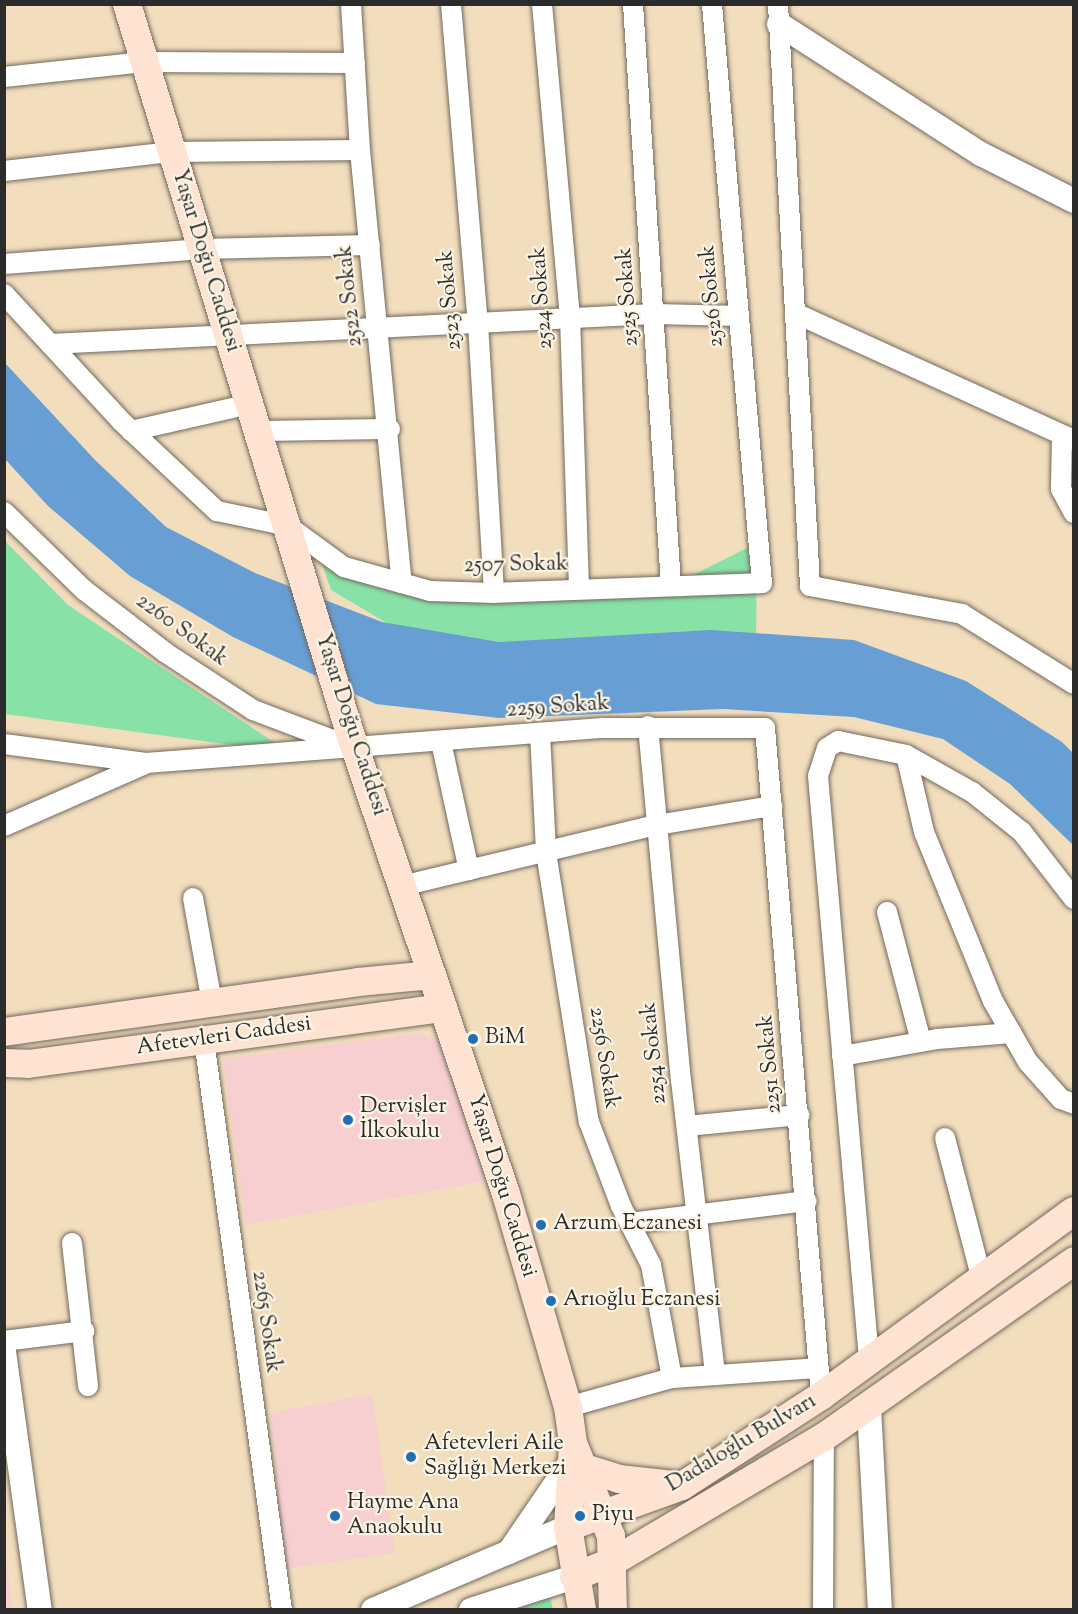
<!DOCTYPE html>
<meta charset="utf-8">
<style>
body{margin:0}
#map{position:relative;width:1078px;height:1614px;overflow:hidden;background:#f2ddbd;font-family:"Sorts Mill Goudy",serif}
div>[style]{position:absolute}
.built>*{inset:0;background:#f7cfd1}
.green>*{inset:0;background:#88e2a7}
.water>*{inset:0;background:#679fd5}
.roads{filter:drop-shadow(0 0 2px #71695e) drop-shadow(0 0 2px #71695e)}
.minor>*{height:20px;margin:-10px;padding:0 10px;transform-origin:10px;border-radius:10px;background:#fff}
.tertiary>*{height:24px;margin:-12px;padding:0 12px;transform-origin:12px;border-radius:12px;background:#fff}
.secondary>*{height:28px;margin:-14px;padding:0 14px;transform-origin:14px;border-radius:14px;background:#fee3d2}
.dots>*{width:16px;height:16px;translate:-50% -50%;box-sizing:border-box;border:3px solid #fcf5e5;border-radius:50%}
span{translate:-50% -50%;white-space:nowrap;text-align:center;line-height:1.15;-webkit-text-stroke:4.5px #fcf5e5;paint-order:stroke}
.street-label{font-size:22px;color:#2b2b2b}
.poi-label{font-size:22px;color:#2b2b2b}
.left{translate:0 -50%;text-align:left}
.frame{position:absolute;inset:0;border:6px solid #2b2b2b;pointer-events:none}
</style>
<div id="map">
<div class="built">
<div style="clip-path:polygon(419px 1033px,439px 1042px,485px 1181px,246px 1225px,223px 1059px)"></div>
<div style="clip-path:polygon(372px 1394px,395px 1553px,285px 1569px,270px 1413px)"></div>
<div style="clip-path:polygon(4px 1547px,5px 1547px,12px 1609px,5px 1609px)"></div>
</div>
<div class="green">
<div style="clip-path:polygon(4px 540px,68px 605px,290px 753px,5px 714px)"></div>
<div style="clip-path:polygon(757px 543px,756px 647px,553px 655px,412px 638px,331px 590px,321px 561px,419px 588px,671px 586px)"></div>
<div style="clip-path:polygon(549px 1593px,553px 1609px,505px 1610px)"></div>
</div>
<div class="water">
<div style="clip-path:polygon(5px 363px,95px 460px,166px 527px,255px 573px,382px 622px,499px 642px,711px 630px,854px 640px,966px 681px,1062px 742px,1073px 753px,1073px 845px,1010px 784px,943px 739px,854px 717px,723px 709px,499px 718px,376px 704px,233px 637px,130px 576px,48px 506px,5px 459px)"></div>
</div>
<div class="roads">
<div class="minor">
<div style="left:351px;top:4px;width:146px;rotate:86.5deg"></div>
<div style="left:360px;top:150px;width:435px;rotate:84.5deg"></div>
<div style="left:451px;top:4px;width:320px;rotate:85.2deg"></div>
<div style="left:478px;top:323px;width:270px;rotate:86.6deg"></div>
<div style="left:542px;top:4px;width:314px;rotate:84.9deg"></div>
<div style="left:570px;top:317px;width:272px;rotate:88.1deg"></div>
<div style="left:633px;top:4px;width:583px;rotate:86.26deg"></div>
<div style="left:778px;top:4px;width:583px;rotate:86.85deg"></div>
<div style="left:810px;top:586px;width:155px;rotate:10.4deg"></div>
<div style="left:962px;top:614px;width:132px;rotate:32deg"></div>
<div style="left:4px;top:77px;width:141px;rotate:-6.1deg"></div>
<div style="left:144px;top:62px;width:211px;rotate:0.3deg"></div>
<div style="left:4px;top:171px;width:169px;rotate:-6.5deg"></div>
<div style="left:172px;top:152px;width:188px;rotate:-0.6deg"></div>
<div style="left:4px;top:264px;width:199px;rotate:-4.3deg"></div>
<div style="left:202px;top:249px;width:168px;rotate:-1.4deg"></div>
<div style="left:4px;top:294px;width:173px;rotate:47.3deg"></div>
<div style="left:121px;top:421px;width:132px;rotate:43.2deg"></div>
<div style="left:217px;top:511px;width:73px;rotate:11.9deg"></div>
<div style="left:288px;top:526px;width:69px;rotate:36.2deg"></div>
<div style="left:344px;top:567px;width:89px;rotate:15.6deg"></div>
<div style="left:430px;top:591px;width:64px;rotate:1.8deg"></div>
<div style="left:494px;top:593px;width:268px;rotate:-2.1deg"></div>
<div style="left:762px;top:583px;width:581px;rotate:-94.94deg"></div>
<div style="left:795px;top:313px;width:307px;rotate:24.5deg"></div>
<div style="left:50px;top:344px;width:605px;rotate:-2.84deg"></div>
<div style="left:654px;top:314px;width:85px;rotate:1.3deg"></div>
<div style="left:131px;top:431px;width:122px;rotate:-12.8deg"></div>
<div style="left:258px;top:431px;width:132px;rotate:-0.9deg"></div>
<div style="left:1062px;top:435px;width:54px;rotate:91.1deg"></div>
<div style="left:1061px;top:489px;width:27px;rotate:62deg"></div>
<div style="left:4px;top:512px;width:112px;rotate:44.3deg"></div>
<div style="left:84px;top:590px;width:103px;rotate:37.5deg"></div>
<div style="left:166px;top:653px;width:104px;rotate:33.2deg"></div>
<div style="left:253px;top:710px;width:105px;rotate:20.7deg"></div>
<div style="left:648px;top:726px;width:356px;rotate:84.7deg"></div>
<div style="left:681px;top:1080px;width:297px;rotate:83.4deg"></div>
<div style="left:540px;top:733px;width:119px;rotate:87.1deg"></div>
<div style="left:546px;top:852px;width:273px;rotate:81deg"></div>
<div style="left:589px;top:1122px;width:90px;rotate:69.1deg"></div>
<div style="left:621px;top:1206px;width:66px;rotate:63deg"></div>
<div style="left:651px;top:1265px;width:115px;rotate:79.5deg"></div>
<div style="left:441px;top:742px;width:131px;rotate:77.7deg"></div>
<div style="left:4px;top:744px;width:143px;rotate:7.6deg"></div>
<div style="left:146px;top:763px;width:458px;rotate:-4.4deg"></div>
<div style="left:603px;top:728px;width:162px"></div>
<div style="left:765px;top:728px;width:670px;rotate:85.21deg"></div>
<div style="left:906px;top:755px;width:79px;rotate:76.8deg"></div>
<div style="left:924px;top:832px;width:183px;rotate:67.8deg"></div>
<div style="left:993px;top:1001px;width:70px;rotate:60.2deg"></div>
<div style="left:1028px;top:1062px;width:50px;rotate:48.3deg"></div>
<div style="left:1061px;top:1099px;width:14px;rotate:21deg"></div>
<div style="left:4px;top:826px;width:154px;rotate:-23.7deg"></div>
<div style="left:402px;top:886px;width:262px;rotate:-13.5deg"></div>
<div style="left:657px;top:825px;width:117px;rotate:-9.4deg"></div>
<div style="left:193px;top:898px;width:107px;rotate:79.7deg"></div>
<div style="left:887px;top:912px;width:134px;rotate:75.3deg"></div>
<div style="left:204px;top:1040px;width:575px;rotate:82.21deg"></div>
<div style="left:842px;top:1056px;width:97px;rotate:-10.1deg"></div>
<div style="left:937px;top:1039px;width:75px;rotate:-4.6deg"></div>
<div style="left:687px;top:1126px;width:113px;rotate:-5.6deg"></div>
<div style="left:945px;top:1138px;width:143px;rotate:75.4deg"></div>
<div style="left:630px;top:1223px;width:178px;rotate:-7.1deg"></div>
<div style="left:72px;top:1243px;width:144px;rotate:83.6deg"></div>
<div style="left:4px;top:1341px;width:81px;rotate:-7.1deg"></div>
<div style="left:869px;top:1359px;width:585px;rotate:-95deg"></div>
<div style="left:818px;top:776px;width:29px;rotate:-72deg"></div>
<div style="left:827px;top:748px;width:13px;rotate:-32deg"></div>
<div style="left:838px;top:741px;width:69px;rotate:11.6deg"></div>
<div style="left:906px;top:755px;width:76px;rotate:29.3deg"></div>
<div style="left:972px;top:792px;width:64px;rotate:38.7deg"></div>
<div style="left:1022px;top:832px;width:85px;rotate:52.2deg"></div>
<div style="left:568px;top:1407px;width:108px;rotate:-15.6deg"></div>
<div style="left:672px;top:1378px;width:146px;rotate:-3.9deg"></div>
<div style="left:823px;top:1610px;width:173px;rotate:-89.7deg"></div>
</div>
<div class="tertiary">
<div style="left:779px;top:24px;width:240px;rotate:32.8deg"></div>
<div style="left:981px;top:154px;width:104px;rotate:26.8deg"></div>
<div style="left:4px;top:1352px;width:260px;rotate:82.1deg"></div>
<div style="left:869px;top:1408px;width:202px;rotate:86.9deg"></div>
<div style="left:509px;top:1552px;width:112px;rotate:-55.6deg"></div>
<div style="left:373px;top:1610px;width:212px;rotate:-23.1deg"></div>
<div style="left:471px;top:1610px;width:108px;rotate:-17.8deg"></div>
</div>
<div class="secondary">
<div style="left:127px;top:4px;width:756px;rotate:73deg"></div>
<div style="left:348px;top:727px;width:493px;rotate:71.3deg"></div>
<div style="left:506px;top:1194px;width:222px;rotate:73.8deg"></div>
<div style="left:568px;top:1407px;width:37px;rotate:82deg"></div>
<div style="left:573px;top:1444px;width:83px;rotate:93.4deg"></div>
<div style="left:568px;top:1527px;width:84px;rotate:80.4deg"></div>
<div style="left:4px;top:1032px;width:358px;rotate:-8deg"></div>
<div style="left:358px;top:982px;width:74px;rotate:-5.4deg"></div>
<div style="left:4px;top:1063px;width:24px;rotate:2deg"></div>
<div style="left:28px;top:1064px;width:419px;rotate:-7.7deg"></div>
<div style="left:575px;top:1448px;width:95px;rotate:67.8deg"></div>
<div style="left:611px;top:1536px;width:74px;rotate:88.5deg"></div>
<div style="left:584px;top:1468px;width:37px;rotate:17deg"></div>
<div style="left:619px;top:1479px;width:55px;rotate:6.2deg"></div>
<div style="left:568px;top:1527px;width:121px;rotate:-19.8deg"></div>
<div style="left:682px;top:1486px;width:166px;rotate:-32.9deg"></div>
<div style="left:821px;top:1396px;width:313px;rotate:-36.2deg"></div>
<div style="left:574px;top:1577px;width:43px;rotate:-21.8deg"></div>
<div style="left:614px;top:1561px;width:244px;rotate:-30.6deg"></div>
<div style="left:824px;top:1437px;width:306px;rotate:-35.1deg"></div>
</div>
</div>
<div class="dots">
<div style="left:473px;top:1039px;background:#1f6fb2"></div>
<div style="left:348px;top:1120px;background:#1f6fb2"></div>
<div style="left:541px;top:1225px;background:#1f6fb2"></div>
<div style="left:551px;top:1301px;background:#1f6fb2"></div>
<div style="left:411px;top:1457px;background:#1f6fb2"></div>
<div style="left:335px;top:1516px;background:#1f6fb2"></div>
<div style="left:580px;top:1516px;background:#1f6fb2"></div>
</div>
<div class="street-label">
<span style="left:205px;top:261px;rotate:73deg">Yaşar Doğu Caddesi</span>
<span style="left:351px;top:296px;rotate:-96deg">2522 Sokak</span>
<span style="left:713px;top:296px;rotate:-95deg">2526 Sokak</span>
<span style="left:629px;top:297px;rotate:-94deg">2525 Sokak</span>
<span style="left:543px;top:298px;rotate:-94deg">2524 Sokak</span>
<span style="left:451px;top:300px;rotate:-95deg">2523 Sokak</span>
<span style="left:516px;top:566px;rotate:-1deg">2507 Sokak</span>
<span style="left:181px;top:631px;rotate:36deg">2260 Sokak</span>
<span style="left:558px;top:708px;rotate:-4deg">2259 Sokak</span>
<span style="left:350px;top:725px;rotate:72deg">Yaşar Doğu Caddesi</span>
<span style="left:224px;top:1037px;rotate:-8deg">Afetevleri Caddesi</span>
<span style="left:655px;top:1053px;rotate:-96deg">2254 Sokak</span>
<span style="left:603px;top:1058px;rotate:81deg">2256 Sokak</span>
<span style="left:771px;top:1064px;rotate:-95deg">2251 Sokak</span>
<span style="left:501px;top:1186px;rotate:73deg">Yaşar Doğu Caddesi</span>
<span style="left:265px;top:1322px;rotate:82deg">2265 Sokak</span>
<span style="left:742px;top:1444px;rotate:-31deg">Dadaloğlu Bulvarı</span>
</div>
<div class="poi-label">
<span class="left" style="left:485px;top:1039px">BiM</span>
<span class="left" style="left:360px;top:1120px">Dervişler<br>İlkokulu</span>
<span class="left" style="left:553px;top:1225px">Arzum Eczanesi</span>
<span class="left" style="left:563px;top:1301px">Arıoğlu Eczanesi</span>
<span class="left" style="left:424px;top:1457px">Afetevleri Aile<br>Sağlığı Merkezi</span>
<span class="left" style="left:347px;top:1516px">Hayme Ana<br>Anaokulu</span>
<span class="left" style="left:592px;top:1516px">Piyu</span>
</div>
<div class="frame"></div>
</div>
